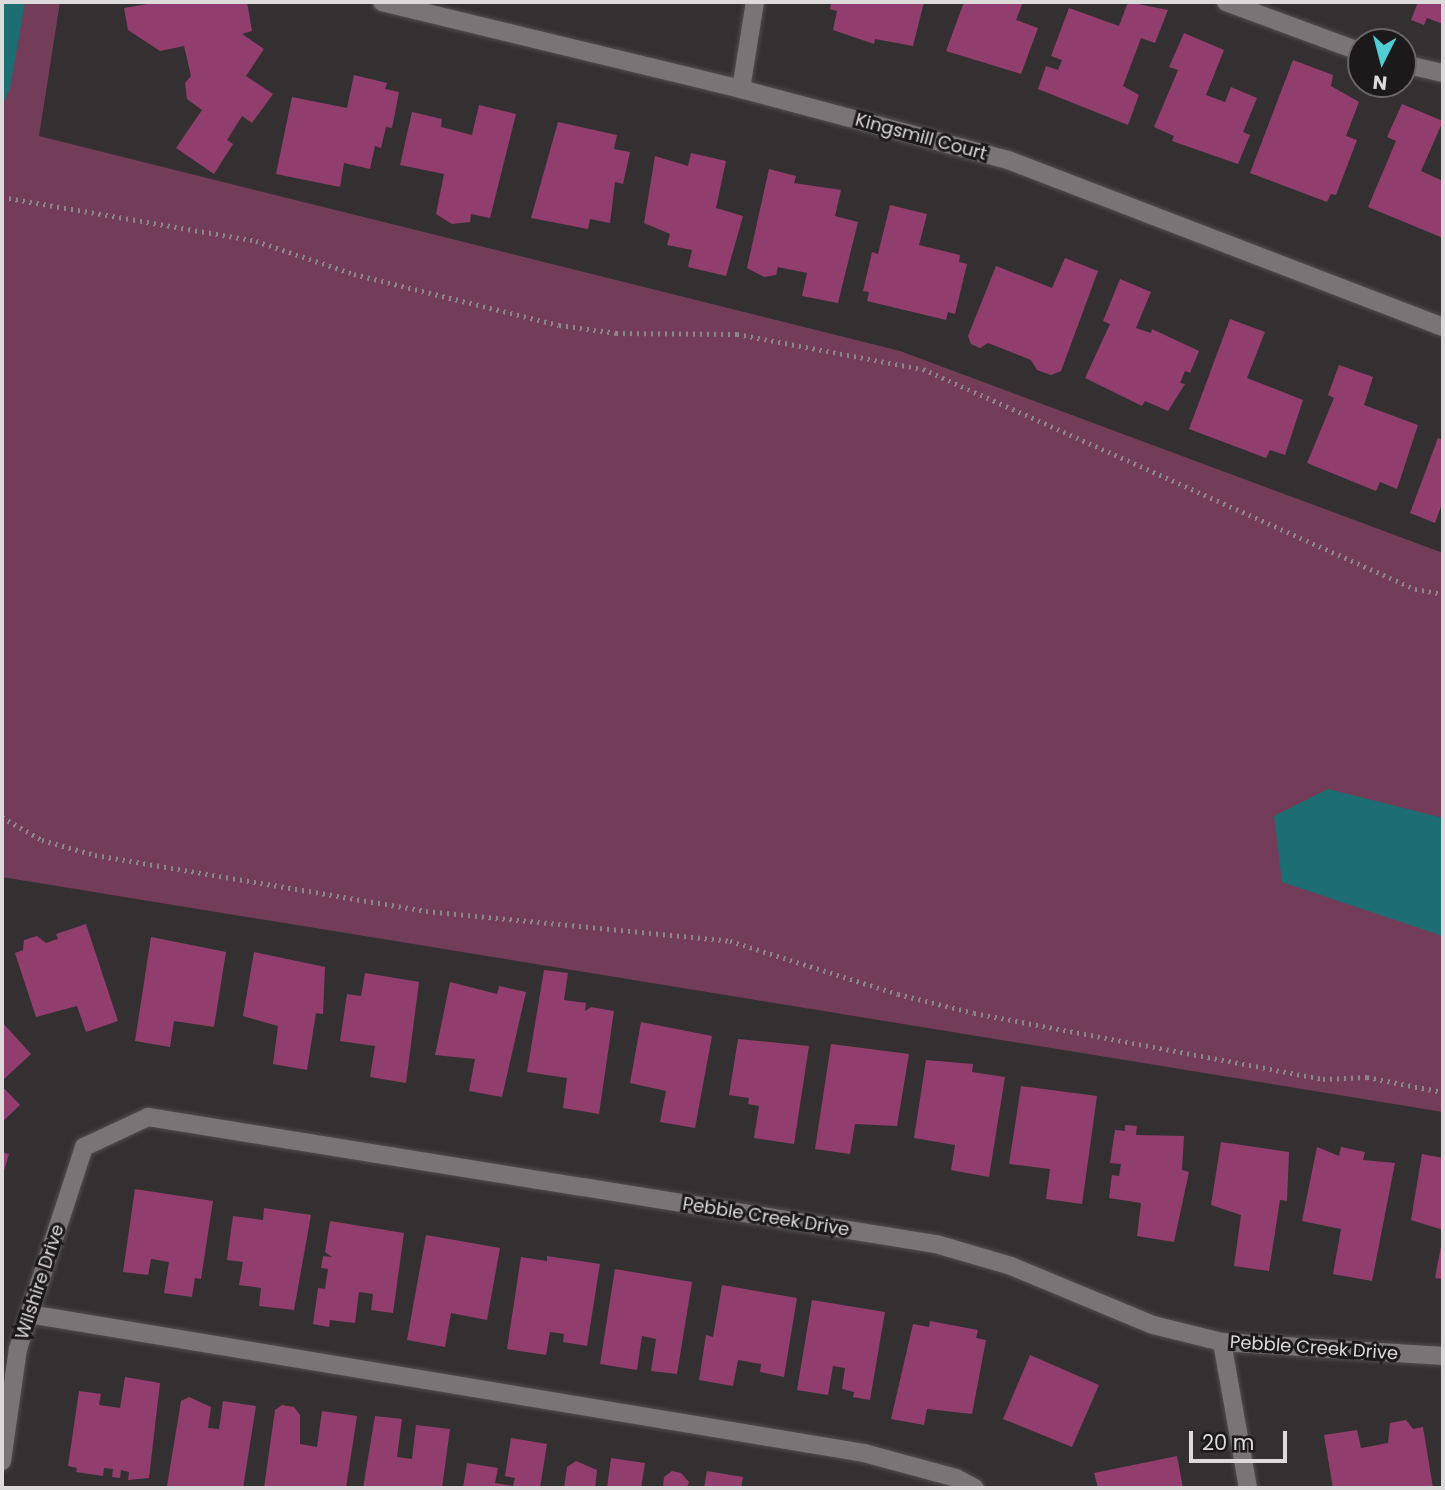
<!DOCTYPE html>
<style>
body{margin:0}
#map{position:relative;width:1445px;height:1490px;overflow:hidden;background:#343032;font-family:Poppins,sans-serif}
div>[style]{position:absolute}
.green>*{inset:0;background:#733d5a}
.water>*{inset:0;background:#1c6e72}
.building>*{inset:0;background:#913e6e}
.path>*{height:4.5px;margin-top:-2.25px;transform-origin:0;background:repeating-linear-gradient(90deg,#8a8788 0 2px,transparent 0 7px)}
.roads{filter:drop-shadow(0 0 2px #524e50) drop-shadow(0 0 2px #524e50)}
.minor>*{height:18px;margin:-9px;padding:0 9px;transform-origin:9px;border-radius:9px;background:#797476}
span{translate:-50% -50%;white-space:nowrap;text-align:center;line-height:1.15;-webkit-text-stroke:6px #1b191a;paint-order:stroke}
.street-label{font-size:18px;color:#dddadb}
.frame{position:absolute;inset:0;border:4px solid #dddadb;pointer-events:none}
.north{position:absolute;left:1347px;top:28px;width:70px;height:70px;box-sizing:border-box;background:#1b191a;border:2px solid #696667;border-radius:50%;rotate:186deg;font-size:19px;font-weight:700;line-height:28px;text-align:center;color:#dddadb}
.north::after{content:'';display:block;margin:auto;width:24px;height:32px;background:#51ccd3;clip-path:polygon(50% 0,100% 100%,50% 72%,0 100%)}
.scale{position:absolute;left:1189px;top:1431px;width:98px;height:32px;box-sizing:border-box;border:4px solid #dddadb;border-top:0;padding-left:9px;font-size:21px;line-height:24px;white-space:nowrap;color:#dddadb;-webkit-text-stroke:5px #1b191a;paint-order:stroke}
</style>
<div id="map">
<div class="green">
<div style="clip-path:polygon(2px 2px,60px 2px,39px 136px,900px 351px,1443px 553px,1443px 1112px,2px 877px)"></div>
</div>
<div class="water">
<div style="clip-path:polygon(2px 2px,25px 2px,10px 88px,2px 106px)"></div>
<div style="clip-path:polygon(1328px 789px,1443px 818px,1443px 936px,1282px 882px,1274px 816px)"></div>
</div>
<div class="building">
<div style="clip-path:polygon(159px 2px,247px 2px,252px 31px,242px 34px,264px 49px,246px 76px,273px 94px,252px 123px,242px 116px,227px 140px,233px 144px,214px 174px,176px 148px,202px 110px,187px 99px,185px 83px,191px 76px,184px 46px,160px 51px,128px 30px,124px 8px)"></div>
<div style="clip-path:polygon(831px 2px,924px 2px,913px 46px,875px 39px,874px 44px,833px 30px,837px 11px,830px 9px)"></div>
<div style="clip-path:polygon(964px 2px,1023px 2px,1016px 20px,1038px 28px,1021px 74px,946px 51px)"></div>
<div style="clip-path:polygon(1128px 2px,1168px 10px,1155px 43px,1141px 38px,1123px 86px,1139px 95px,1128px 125px,1038px 89px,1046px 66px,1058px 70px,1062px 60px,1051px 56px,1069px 8px,1119px 26px)"></div>
<div style="clip-path:polygon(1418px 2px,1443px 2px,1443px 24px,1427px 18px,1424px 25px,1411px 20px)"></div>
<div style="clip-path:polygon(1184px 33px,1224px 50px,1206px 95px,1225px 102px,1231px 87px,1257px 98px,1243px 132px,1250px 135px,1238px 164px,1172px 141px,1174px 136px,1154px 127px,1178px 70px,1169px 67px)"></div>
<div style="clip-path:polygon(1293px 60px,1333px 75px,1331px 86px,1359px 102px,1346px 136px,1357px 140px,1336px 195px,1331px 194px,1327px 202px,1250px 173px)"></div>
<div style="clip-path:polygon(354px 75px,387px 83px,385px 89px,399px 92px,392px 128px,386px 127px,381px 148px,375px 146px,370px 169px,344px 163px,340px 187px,276px 174px,292px 97px,347px 108px)"></div>
<div style="clip-path:polygon(1402px 104px,1443px 121px,1421px 171px,1443px 181px,1443px 238px,1368px 207px,1396px 141px,1387px 137px)"></div>
<div style="clip-path:polygon(479px 105px,516px 114px,490px 218px,471px 214px,470px 222px,452px 224px,436px 214px,444px 174px,400px 165px,412px 112px,442px 119px,441px 127px,472px 135px)"></div>
<div style="clip-path:polygon(558px 122px,617px 135px,614px 149px,630px 152px,623px 184px,615px 182px,610px 223px,590px 219px,588px 229px,531px 218px)"></div>
<div style="clip-path:polygon(691px 153px,726px 161px,716px 208px,743px 216px,726px 276px,688px 267px,692px 250px,667px 245px,670px 234px,644px 223px,655px 156px,688px 166px)"></div>
<div style="clip-path:polygon(769px 169px,796px 176px,794px 183px,841px 190px,835px 216px,858px 222px,838px 303px,802px 296px,807px 273px,778px 267px,776px 275px,764px 277px,747px 268px)"></div>
<div style="clip-path:polygon(890px 205px,927px 214px,919px 245px,960px 255px,959px 262px,967px 264px,955px 314px,948px 312px,946px 320px,867px 301px,869px 292px,863px 291px,872px 252px,878px 254px)"></div>
<div style="clip-path:polygon(1065px 258px,1098px 271px,1061px 371px,1051px 375px,1037px 370px,1031px 360px,988px 343px,980px 348px,971px 344px,968px 336px,996px 266px,1052px 288px)"></div>
<div style="clip-path:polygon(1120px 279px,1151px 292px,1136px 328px,1151px 333px,1152px 329px,1199px 351px,1190px 373px,1185px 371px,1180px 383px,1185px 384px,1168px 411px,1145px 401px,1142px 406px,1085px 378px,1110px 324px,1103px 321px)"></div>
<div style="clip-path:polygon(1230px 319px,1265px 332px,1247px 378px,1303px 400px,1285px 455px,1270px 450px,1266px 458px,1189px 429px)"></div>
<div style="clip-path:polygon(1339px 365px,1373px 377px,1364px 405px,1418px 425px,1397px 489px,1380px 482px,1376px 491px,1307px 463px,1334px 398px,1328px 395px)"></div>
<div style="clip-path:polygon(1438px 438px,1443px 440px,1443px 501px,1435px 523px,1410px 513px)"></div>
<div style="clip-path:polygon(86px 924px,118px 1021px,86px 1032px,77px 1006px,36px 1017px,15px 953px,23px 950px,24px 940px,37px 936px,46px 943px,58px 939px,56px 934px)"></div>
<div style="clip-path:polygon(151px 937px,226px 952px,214px 1027px,174px 1021px,170px 1047px,135px 1041px)"></div>
<div style="clip-path:polygon(254px 952px,325px 967px,323px 1014px,316px 1013px,307px 1070px,273px 1064px,278px 1026px,243px 1016px)"></div>
<div style="clip-path:polygon(544px 970px,568px 973px,564px 1000px,586px 1003px,585px 1011px,591px 1007px,614px 1011px,599px 1114px,563px 1108px,567px 1078px,527px 1072px)"></div>
<div style="clip-path:polygon(365px 973px,419px 982px,406px 1083px,370px 1077px,375px 1046px,340px 1041px,347px 994px,361px 996px)"></div>
<div style="clip-path:polygon(450px 982px,497px 994px,499px 986px,526px 992px,502px 1097px,469px 1091px,475px 1059px,435px 1055px)"></div>
<div style="clip-path:polygon(2px 1022px,31px 1054px,2px 1081px)"></div>
<div style="clip-path:polygon(641px 1022px,712px 1036px,695px 1128px,660px 1122px,666px 1091px,630px 1083px)"></div>
<div style="clip-path:polygon(738px 1039px,809px 1046px,794px 1144px,754px 1138px,759px 1106px,748px 1104px,749px 1098px,729px 1095px)"></div>
<div style="clip-path:polygon(831px 1044px,909px 1054px,897px 1126px,855px 1124px,850px 1154px,815px 1149px)"></div>
<div style="clip-path:polygon(926px 1060px,973px 1064px,972px 1072px,1005px 1077px,989px 1177px,951px 1170px,955px 1145px,914px 1138px)"></div>
<div style="clip-path:polygon(2px 1086px,20px 1105px,2px 1122px)"></div>
<div style="clip-path:polygon(1021px 1086px,1097px 1096px,1082px 1204px,1046px 1199px,1050px 1169px,1009px 1164px)"></div>
<div style="clip-path:polygon(1125px 1125px,1137px 1126px,1136px 1135px,1184px 1136px,1182px 1170px,1189px 1172px,1174px 1242px,1137px 1236px,1141px 1203px,1109px 1198px,1112px 1175px,1119px 1176px,1121px 1164px,1110px 1163px,1115px 1130px,1125px 1131px)"></div>
<div style="clip-path:polygon(1221px 1142px,1289px 1152px,1287px 1201px,1280px 1200px,1269px 1271px,1234px 1266px,1241px 1215px,1211px 1205px)"></div>
<div style="clip-path:polygon(1317px 1147px,1339px 1156px,1341px 1147px,1365px 1152px,1363px 1160px,1395px 1163px,1372px 1281px,1333px 1274px,1341px 1229px,1302px 1221px)"></div>
<div style="clip-path:polygon(2px 1152px,9px 1154px,2px 1177px)"></div>
<div style="clip-path:polygon(1422px 1154px,1443px 1158px,1443px 1230px,1411px 1220px)"></div>
<div style="clip-path:polygon(135px 1189px,213px 1201px,201px 1279px,195px 1278px,192px 1297px,164px 1293px,169px 1262px,151px 1259px,148px 1275px,123px 1272px)"></div>
<div style="clip-path:polygon(264px 1208px,311px 1215px,294px 1310px,259px 1306px,261px 1288px,239px 1285px,243px 1262px,227px 1260px,233px 1216px,263px 1220px)"></div>
<div style="clip-path:polygon(330px 1221px,404px 1233px,393px 1313px,371px 1310px,373px 1294px,359px 1292px,355px 1323px,330px 1320px,329px 1327px,313px 1324px,318px 1288px,325px 1289px,328px 1269px,321px 1268px,323px 1256px,332px 1257px,325px 1252px)"></div>
<div style="clip-path:polygon(426px 1235px,500px 1248px,487px 1320px,451px 1313px,445px 1347px,407px 1340px)"></div>
<div style="clip-path:polygon(1442px 1241px,1443px 1241px,1443px 1279px,1435px 1278px)"></div>
<div style="clip-path:polygon(547px 1256px,600px 1264px,587px 1346px,563px 1342px,564px 1334px,550px 1332px,546px 1355px,507px 1349px,521px 1257px,547px 1261px)"></div>
<div style="clip-path:polygon(615px 1269px,692px 1282px,677px 1374px,651px 1371px,656px 1339px,642px 1336px,637px 1370px,600px 1364px)"></div>
<div style="clip-path:polygon(722px 1285px,797px 1298px,784px 1377px,760px 1372px,761px 1364px,738px 1360px,733px 1386px,699px 1380px,706px 1335px,713px 1337px)"></div>
<div style="clip-path:polygon(812px 1300px,885px 1312px,870px 1400px,853px 1397px,854px 1392px,842px 1389px,845px 1368px,833px 1366px,828px 1395px,797px 1390px)"></div>
<div style="clip-path:polygon(930px 1321px,978px 1330px,976px 1338px,986px 1340px,972px 1414px,927px 1409px,924px 1425px,891px 1419px,913px 1324px,929px 1327px)"></div>
<div style="clip-path:polygon(1030px 1355px,1099px 1385px,1072px 1447px,1003px 1419px)"></div>
<div style="clip-path:polygon(125px 1377px,160px 1383px,149px 1478px,128px 1480px,129px 1472px,121px 1470px,120px 1478px,112px 1477px,113px 1469px,104px 1468px,103px 1476px,76px 1472px,77px 1468px,68px 1466px,79px 1391px,101px 1394px,99px 1405px,120px 1408px)"></div>
<div style="clip-path:polygon(189px 1397px,211px 1407px,208px 1428px,219px 1429px,223px 1401px,256px 1406px,243px 1488px,167px 1486px,181px 1401px)"></div>
<div style="clip-path:polygon(282px 1405px,294px 1407px,300px 1415px,300px 1444px,317px 1447px,322px 1411px,357px 1416px,346px 1488px,264px 1488px,275px 1410px)"></div>
<div style="clip-path:polygon(375px 1416px,402px 1419px,397px 1457px,412px 1459px,416px 1425px,450px 1429px,442px 1488px,363px 1488px)"></div>
<div style="clip-path:polygon(1406px 1420px,1413px 1429px,1423px 1427px,1433px 1488px,1333px 1488px,1324px 1435px,1357px 1430px,1361px 1448px,1388px 1443px,1390px 1423px)"></div>
<div style="clip-path:polygon(511px 1438px,547px 1444px,540px 1488px,463px 1488px,467px 1463px,498px 1468px,495px 1483px,513px 1486px,515px 1478px,505px 1476px)"></div>
<div style="clip-path:polygon(1177px 1456px,1183px 1488px,1098px 1488px,1094px 1473px)"></div>
<div style="clip-path:polygon(611px 1458px,645px 1463px,641px 1488px,607px 1488px)"></div>
<div style="clip-path:polygon(576px 1461px,597px 1470px,595px 1488px,564px 1488px,567px 1467px)"></div>
<div style="clip-path:polygon(672px 1471px,681px 1473px,689px 1482px,687px 1488px,663px 1488px,664px 1477px)"></div>
<div style="clip-path:polygon(707px 1471px,743px 1477px,741px 1488px,704px 1488px)"></div>
</div>
<div class="path">
<div style="left:2px;top:197px;width:258px;rotate:9.8deg"></div>
<div style="left:256px;top:241px;width:103px;rotate:18.6deg"></div>
<div style="left:354px;top:274px;width:211px;rotate:14deg"></div>
<div style="left:559px;top:325px;width:58px;rotate:8deg"></div>
<div style="left:616px;top:333px;width:121px;rotate:0.5deg"></div>
<div style="left:737px;top:334px;width:189px;rotate:10.7deg"></div>
<div style="left:923px;top:369px;width:539px;rotate:24.09deg"></div>
<div style="left:1415px;top:589px;width:28px;rotate:10deg"></div>
<div style="left:2px;top:817px;width:46px;rotate:29.9deg"></div>
<div style="left:42px;top:840px;width:55px;rotate:15.8deg"></div>
<div style="left:95px;top:855px;width:336px;rotate:9.6deg"></div>
<div style="left:426px;top:911px;width:305px;rotate:5.6deg"></div>
<div style="left:730px;top:941px;width:176px;rotate:17.5deg"></div>
<div style="left:898px;top:994px;width:78px;rotate:14deg"></div>
<div style="left:974px;top:1013px;width:355px;rotate:10.7deg"></div>
<div style="left:1323px;top:1079px;width:44px;rotate:-2.6deg"></div>
<div style="left:1367px;top:1077px;width:77px;rotate:11.2deg"></div>
</div>
<div class="roads">
<div class="minor">
<div style="left:382px;top:2px;width:369px;rotate:13.6deg"></div>
<div style="left:741px;top:89px;width:276px;rotate:14.9deg"></div>
<div style="left:1008px;top:160px;width:466px;rotate:21deg"></div>
<div style="left:1226px;top:2px;width:144px;rotate:20.3deg"></div>
<div style="left:1403px;top:64px;width:41px;rotate:12.7deg"></div>
<div style="left:741px;top:89px;width:88px;rotate:-80.9deg"></div>
<div style="left:29px;top:1314px;width:846px;rotate:9.45deg"></div>
<div style="left:864px;top:1453px;width:95px;rotate:15.2deg"></div>
<div style="left:956px;top:1478px;width:21px;rotate:28deg"></div>
<div style="left:1222px;top:1342px;width:148px;rotate:79.9deg"></div>
<div style="left:2px;top:1461px;width:113px;rotate:-81.9deg"></div>
<div style="left:18px;top:1349px;width:213px;rotate:-71.9deg"></div>
<div style="left:84px;top:1147px;width:71px;rotate:-25.1deg"></div>
<div style="left:148px;top:1117px;width:798px;rotate:9.16deg"></div>
<div style="left:936px;top:1244px;width:78px;rotate:16.3deg"></div>
<div style="left:1011px;top:1266px;width:154px;rotate:22.6deg"></div>
<div style="left:1153px;top:1325px;width:71px;rotate:13.8deg"></div>
<div style="left:1222px;top:1342px;width:221px;rotate:3.6deg"></div>
</div>
</div>
<div class="street-label">
<span style="left:921px;top:137px;rotate:15deg">Kingsmill Court</span>
<span style="left:766px;top:1217px;rotate:9deg">Pebble Creek Drive</span>
<span style="left:40px;top:1282px;rotate:-72deg">Wilshire Drive</span>
<span style="left:1314px;top:1348px;rotate:4deg">Pebble Creek Drive</span>
</div>
<div class="frame"></div>
<div class="north">N</div>
<div class="scale">20 m</div>
</div>
